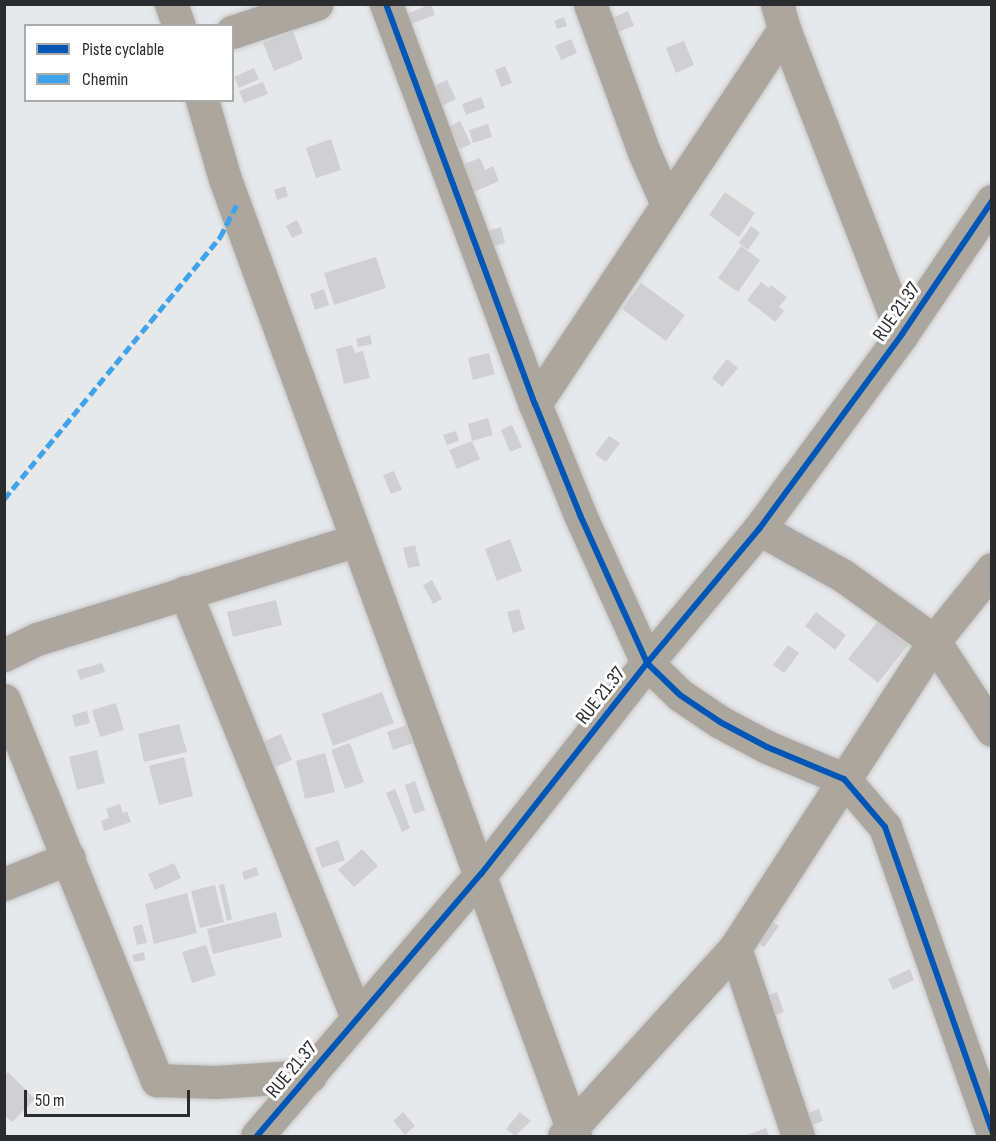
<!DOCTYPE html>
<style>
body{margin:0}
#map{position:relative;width:996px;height:1141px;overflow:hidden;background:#e6e8ea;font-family:"Sofia Sans Condensed",sans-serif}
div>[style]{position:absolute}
.building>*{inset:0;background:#d0d0d2}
.roads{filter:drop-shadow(0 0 2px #c5c6c7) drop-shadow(0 0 2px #c5c6c7)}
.minor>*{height:33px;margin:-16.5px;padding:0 16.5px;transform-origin:16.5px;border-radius:16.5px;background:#aca79e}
.quiet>*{height:4.5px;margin-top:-2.25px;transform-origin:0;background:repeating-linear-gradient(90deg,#3ea3eb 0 9px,transparent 0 13.5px)}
.cycleway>*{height:6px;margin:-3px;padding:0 3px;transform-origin:3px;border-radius:3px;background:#0057b8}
span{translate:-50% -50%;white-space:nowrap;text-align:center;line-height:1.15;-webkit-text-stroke:6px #fff;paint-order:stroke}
.street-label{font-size:20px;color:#2b2c2e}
.frame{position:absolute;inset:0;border:6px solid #2b2c2e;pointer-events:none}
.legend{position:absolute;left:24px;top:24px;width:210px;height:78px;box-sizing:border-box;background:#fff;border:2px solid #aaabab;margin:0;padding:8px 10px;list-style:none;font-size:18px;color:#2b2c2e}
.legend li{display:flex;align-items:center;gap:12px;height:30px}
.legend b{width:30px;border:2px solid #aaabab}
.scale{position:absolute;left:24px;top:1090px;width:166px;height:27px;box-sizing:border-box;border:3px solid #2b2c2e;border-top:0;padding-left:8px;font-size:18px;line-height:21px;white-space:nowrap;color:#2b2c2e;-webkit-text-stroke:4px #fff;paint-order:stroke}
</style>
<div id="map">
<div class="building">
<div style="clip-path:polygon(431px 4px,435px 15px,408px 25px,404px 15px)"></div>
<div style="clip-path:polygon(628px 11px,634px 26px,615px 33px,610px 19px)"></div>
<div style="clip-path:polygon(564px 17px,567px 26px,557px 29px,554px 21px)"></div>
<div style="clip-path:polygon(293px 31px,303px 59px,274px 71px,263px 43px)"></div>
<div style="clip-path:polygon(571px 39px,577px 53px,561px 60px,555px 46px)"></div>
<div style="clip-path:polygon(684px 41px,694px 65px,676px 73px,666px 48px)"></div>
<div style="clip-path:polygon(505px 66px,512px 83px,501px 87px,495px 70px)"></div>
<div style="clip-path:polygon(254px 68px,259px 79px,239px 88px,234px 77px)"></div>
<div style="clip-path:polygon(447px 80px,456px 99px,442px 106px,433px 86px)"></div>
<div style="clip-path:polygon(263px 82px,268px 94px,244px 103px,239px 91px)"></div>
<div style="clip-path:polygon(481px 97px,485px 108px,466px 115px,462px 104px)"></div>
<div style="clip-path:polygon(460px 121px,471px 144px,460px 149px,449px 127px)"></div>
<div style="clip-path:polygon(488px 124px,492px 137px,473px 143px,469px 130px)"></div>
<div style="clip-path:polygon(331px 139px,341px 170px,316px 178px,306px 148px)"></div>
<div style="clip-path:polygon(480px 158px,485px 170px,493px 166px,499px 181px,474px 192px,462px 165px)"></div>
<div style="clip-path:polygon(285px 186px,288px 196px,277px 200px,274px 190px)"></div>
<div style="clip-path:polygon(725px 192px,755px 213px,739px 237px,709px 215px)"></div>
<div style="clip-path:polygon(297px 220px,303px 233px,292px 238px,286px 226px)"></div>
<div style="clip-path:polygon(751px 226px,760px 233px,748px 250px,739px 243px)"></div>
<div style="clip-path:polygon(501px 227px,505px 243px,491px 247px,487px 231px)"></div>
<div style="clip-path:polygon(741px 246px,760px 260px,738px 292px,718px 278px)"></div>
<div style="clip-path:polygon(376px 257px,386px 288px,334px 305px,324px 273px)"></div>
<div style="clip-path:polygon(761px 282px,769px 288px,771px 285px,787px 297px,779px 307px,784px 311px,775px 322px,747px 300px)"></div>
<div style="clip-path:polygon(641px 283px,685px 315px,666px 341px,622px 309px)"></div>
<div style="clip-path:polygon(324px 289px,329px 305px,315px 310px,310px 294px)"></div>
<div style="clip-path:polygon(370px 335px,372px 344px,358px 347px,356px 339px)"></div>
<div style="clip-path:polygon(352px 345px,355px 353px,363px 351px,370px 378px,344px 384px,336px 349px)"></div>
<div style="clip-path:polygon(489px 353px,495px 374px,473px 380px,468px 358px)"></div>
<div style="clip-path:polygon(727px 359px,738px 368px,722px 387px,712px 378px)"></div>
<div style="clip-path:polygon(488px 418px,493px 435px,472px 441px,480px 459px,457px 469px,449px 450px,472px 441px,468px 424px)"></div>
<div style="clip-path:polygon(512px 425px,522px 447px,510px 452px,501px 430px)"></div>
<div style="clip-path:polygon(456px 431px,459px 441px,447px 445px,443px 435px)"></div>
<div style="clip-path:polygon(609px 436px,620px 443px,606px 462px,595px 454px)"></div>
<div style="clip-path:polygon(394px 471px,402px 490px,391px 494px,383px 475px)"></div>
<div style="clip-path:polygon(510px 539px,522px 571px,497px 581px,485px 549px)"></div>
<div style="clip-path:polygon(415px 545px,420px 566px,408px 568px,403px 548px)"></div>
<div style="clip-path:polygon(432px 580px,442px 599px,433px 604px,423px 585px)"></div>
<div style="clip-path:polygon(276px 600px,282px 625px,233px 637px,227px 612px)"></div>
<div style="clip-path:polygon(519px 609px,525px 629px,513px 633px,507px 612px)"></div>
<div style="clip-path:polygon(816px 612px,846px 635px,835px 650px,805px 626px)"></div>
<div style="clip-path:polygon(878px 621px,908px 645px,878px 683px,848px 659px)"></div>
<div style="clip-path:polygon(788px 645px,799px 653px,784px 673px,773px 665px)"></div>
<div style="clip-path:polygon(102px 663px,105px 672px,80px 680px,77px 670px)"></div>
<div style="clip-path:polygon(382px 692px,394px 723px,333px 746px,322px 714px)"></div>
<div style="clip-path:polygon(116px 703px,124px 730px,100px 737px,92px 710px)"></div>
<div style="clip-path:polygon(87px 711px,90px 723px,75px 727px,72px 715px)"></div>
<div style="clip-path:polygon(179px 724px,187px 752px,144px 762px,138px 734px)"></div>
<div style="clip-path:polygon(407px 725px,413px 743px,393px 750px,387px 732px)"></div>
<div style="clip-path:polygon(281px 734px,292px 760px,270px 769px,260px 743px)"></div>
<div style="clip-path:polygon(350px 743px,364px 782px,345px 789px,331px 750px)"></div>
<div style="clip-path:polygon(97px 750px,105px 783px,77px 790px,69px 757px)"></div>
<div style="clip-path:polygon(325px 753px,335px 792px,305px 799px,296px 761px)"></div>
<div style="clip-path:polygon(184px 757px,193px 796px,159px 805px,149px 766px)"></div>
<div style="clip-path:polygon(415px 781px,425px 810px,414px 814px,405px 785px)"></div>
<div style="clip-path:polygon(395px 789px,410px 828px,402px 832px,386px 793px)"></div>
<div style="clip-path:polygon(120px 804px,123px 813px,127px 811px,131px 822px,104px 831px,101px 821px,109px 818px,106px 809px)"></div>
<div style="clip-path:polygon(338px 840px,345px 860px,322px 868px,315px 848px)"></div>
<div style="clip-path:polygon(362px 849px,378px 866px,354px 887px,338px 870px)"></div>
<div style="clip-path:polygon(174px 863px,181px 878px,155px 890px,148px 874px)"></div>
<div style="clip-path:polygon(256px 867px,259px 875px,244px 880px,242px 872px)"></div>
<div style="clip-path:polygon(224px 884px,232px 919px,227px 921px,219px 885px)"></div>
<div style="clip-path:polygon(215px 885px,224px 922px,200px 928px,191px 891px)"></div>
<div style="clip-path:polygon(187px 893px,197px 933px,154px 944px,145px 904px)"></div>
<div style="clip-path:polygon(276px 912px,282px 937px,213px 954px,207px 929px)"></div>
<div style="clip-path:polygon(768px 919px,779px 926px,764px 947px,753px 939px)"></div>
<div style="clip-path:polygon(142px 924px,147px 943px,137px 945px,133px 927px)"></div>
<div style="clip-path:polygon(206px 945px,216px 975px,192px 983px,182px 952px)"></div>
<div style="clip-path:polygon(144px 952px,145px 960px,134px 962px,132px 955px)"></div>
<div style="clip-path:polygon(910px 969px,914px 980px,893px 990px,888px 979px)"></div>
<div style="clip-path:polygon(777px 992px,784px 1012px,770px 1017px,763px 997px)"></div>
<div style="clip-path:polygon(8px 1072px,35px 1099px,12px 1122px,4px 1115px,4px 1076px)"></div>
<div style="clip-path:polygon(819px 1109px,823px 1121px,811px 1125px,808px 1113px)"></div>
<div style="clip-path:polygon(403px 1112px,415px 1126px,405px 1135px,393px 1121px)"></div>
<div style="clip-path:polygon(520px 1112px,531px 1121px,515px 1136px,506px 1129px)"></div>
<div style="clip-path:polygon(766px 1128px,769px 1136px,744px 1136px)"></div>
</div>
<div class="roads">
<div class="minor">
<div style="left:171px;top:4px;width:23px;rotate:70deg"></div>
<div style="left:386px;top:4px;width:427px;rotate:69.6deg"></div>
<div style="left:535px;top:404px;width:120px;rotate:67.9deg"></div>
<div style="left:580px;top:515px;width:162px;rotate:65.6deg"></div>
<div style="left:647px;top:663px;width:46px;rotate:44.1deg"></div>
<div style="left:680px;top:695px;width:48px;rotate:34deg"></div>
<div style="left:720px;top:722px;width:53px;rotate:28deg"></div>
<div style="left:767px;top:747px;width:83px;rotate:22.6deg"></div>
<div style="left:844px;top:779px;width:63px;rotate:49.5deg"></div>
<div style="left:885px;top:827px;width:322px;rotate:70.6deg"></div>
<div style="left:590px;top:4px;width:158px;rotate:70deg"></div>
<div style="left:644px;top:152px;width:57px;rotate:66.1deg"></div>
<div style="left:777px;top:4px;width:26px;rotate:74deg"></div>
<div style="left:784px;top:29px;width:327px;rotate:68.8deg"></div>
<div style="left:232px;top:32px;width:89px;rotate:-18.4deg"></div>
<div style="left:202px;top:100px;width:82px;rotate:73.8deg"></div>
<div style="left:225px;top:179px;width:1019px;rotate:69.91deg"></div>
<div style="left:535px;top:404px;width:450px;rotate:-56.4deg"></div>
<div style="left:992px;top:569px;width:92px;rotate:128.9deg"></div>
<div style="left:934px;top:641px;width:106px;rotate:56.9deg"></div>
<div style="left:185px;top:592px;width:458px;rotate:68deg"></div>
<div style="left:4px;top:655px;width:37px;rotate:-26deg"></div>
<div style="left:37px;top:639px;width:335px;rotate:-17.2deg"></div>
<div style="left:4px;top:700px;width:410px;rotate:68.1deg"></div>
<div style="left:157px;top:1080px;width:58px;rotate:2deg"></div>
<div style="left:215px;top:1082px;width:95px;rotate:-3.6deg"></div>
<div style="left:4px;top:884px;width:70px;rotate:-21.8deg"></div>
<div style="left:735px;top:948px;width:198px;rotate:71.5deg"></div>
<div style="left:257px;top:1136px;width:345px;rotate:-49.5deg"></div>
<div style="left:481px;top:874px;width:268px;rotate:-51.8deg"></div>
<div style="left:647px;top:663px;width:175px;rotate:-50.1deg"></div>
<div style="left:759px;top:529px;width:242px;rotate:-53.7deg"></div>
<div style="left:902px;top:334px;width:161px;rotate:-55.9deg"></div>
<div style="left:564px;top:1136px;width:254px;rotate:-47.7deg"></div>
<div style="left:735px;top:948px;width:366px;rotate:-57deg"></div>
<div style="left:934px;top:641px;width:113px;rotate:-144.3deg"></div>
<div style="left:842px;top:575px;width:95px;rotate:-151deg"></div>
</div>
</div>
<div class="quiet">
<div style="left:4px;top:499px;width:340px;rotate:-50.5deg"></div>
<div style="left:220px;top:237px;width:36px;rotate:-63deg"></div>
</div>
<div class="cycleway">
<div style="left:386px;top:4px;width:427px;rotate:69.6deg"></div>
<div style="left:535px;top:404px;width:120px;rotate:67.9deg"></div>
<div style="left:580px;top:515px;width:162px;rotate:65.6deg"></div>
<div style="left:647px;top:663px;width:46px;rotate:44.1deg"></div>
<div style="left:680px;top:695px;width:48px;rotate:34deg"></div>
<div style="left:720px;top:722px;width:53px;rotate:28deg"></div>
<div style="left:767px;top:747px;width:83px;rotate:22.6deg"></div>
<div style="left:844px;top:779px;width:63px;rotate:49.5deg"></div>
<div style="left:885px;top:827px;width:322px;rotate:70.6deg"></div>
<div style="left:257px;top:1136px;width:345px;rotate:-49.5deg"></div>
<div style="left:481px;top:874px;width:268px;rotate:-51.8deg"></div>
<div style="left:647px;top:663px;width:175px;rotate:-50.1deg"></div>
<div style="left:759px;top:529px;width:242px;rotate:-53.7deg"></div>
<div style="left:902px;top:334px;width:161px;rotate:-55.9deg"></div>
</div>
<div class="street-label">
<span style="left:897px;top:312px;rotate:-55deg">RUE 21.37</span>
<span style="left:601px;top:696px;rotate:-52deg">RUE 21.37</span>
<span style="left:292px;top:1070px;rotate:-50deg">RUE 21.37</span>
</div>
<div class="frame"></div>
<ul class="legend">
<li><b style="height:8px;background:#0057b8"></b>Piste cyclable</li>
<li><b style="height:8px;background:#3ea3eb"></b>Chemin</li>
</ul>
<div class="scale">50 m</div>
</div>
